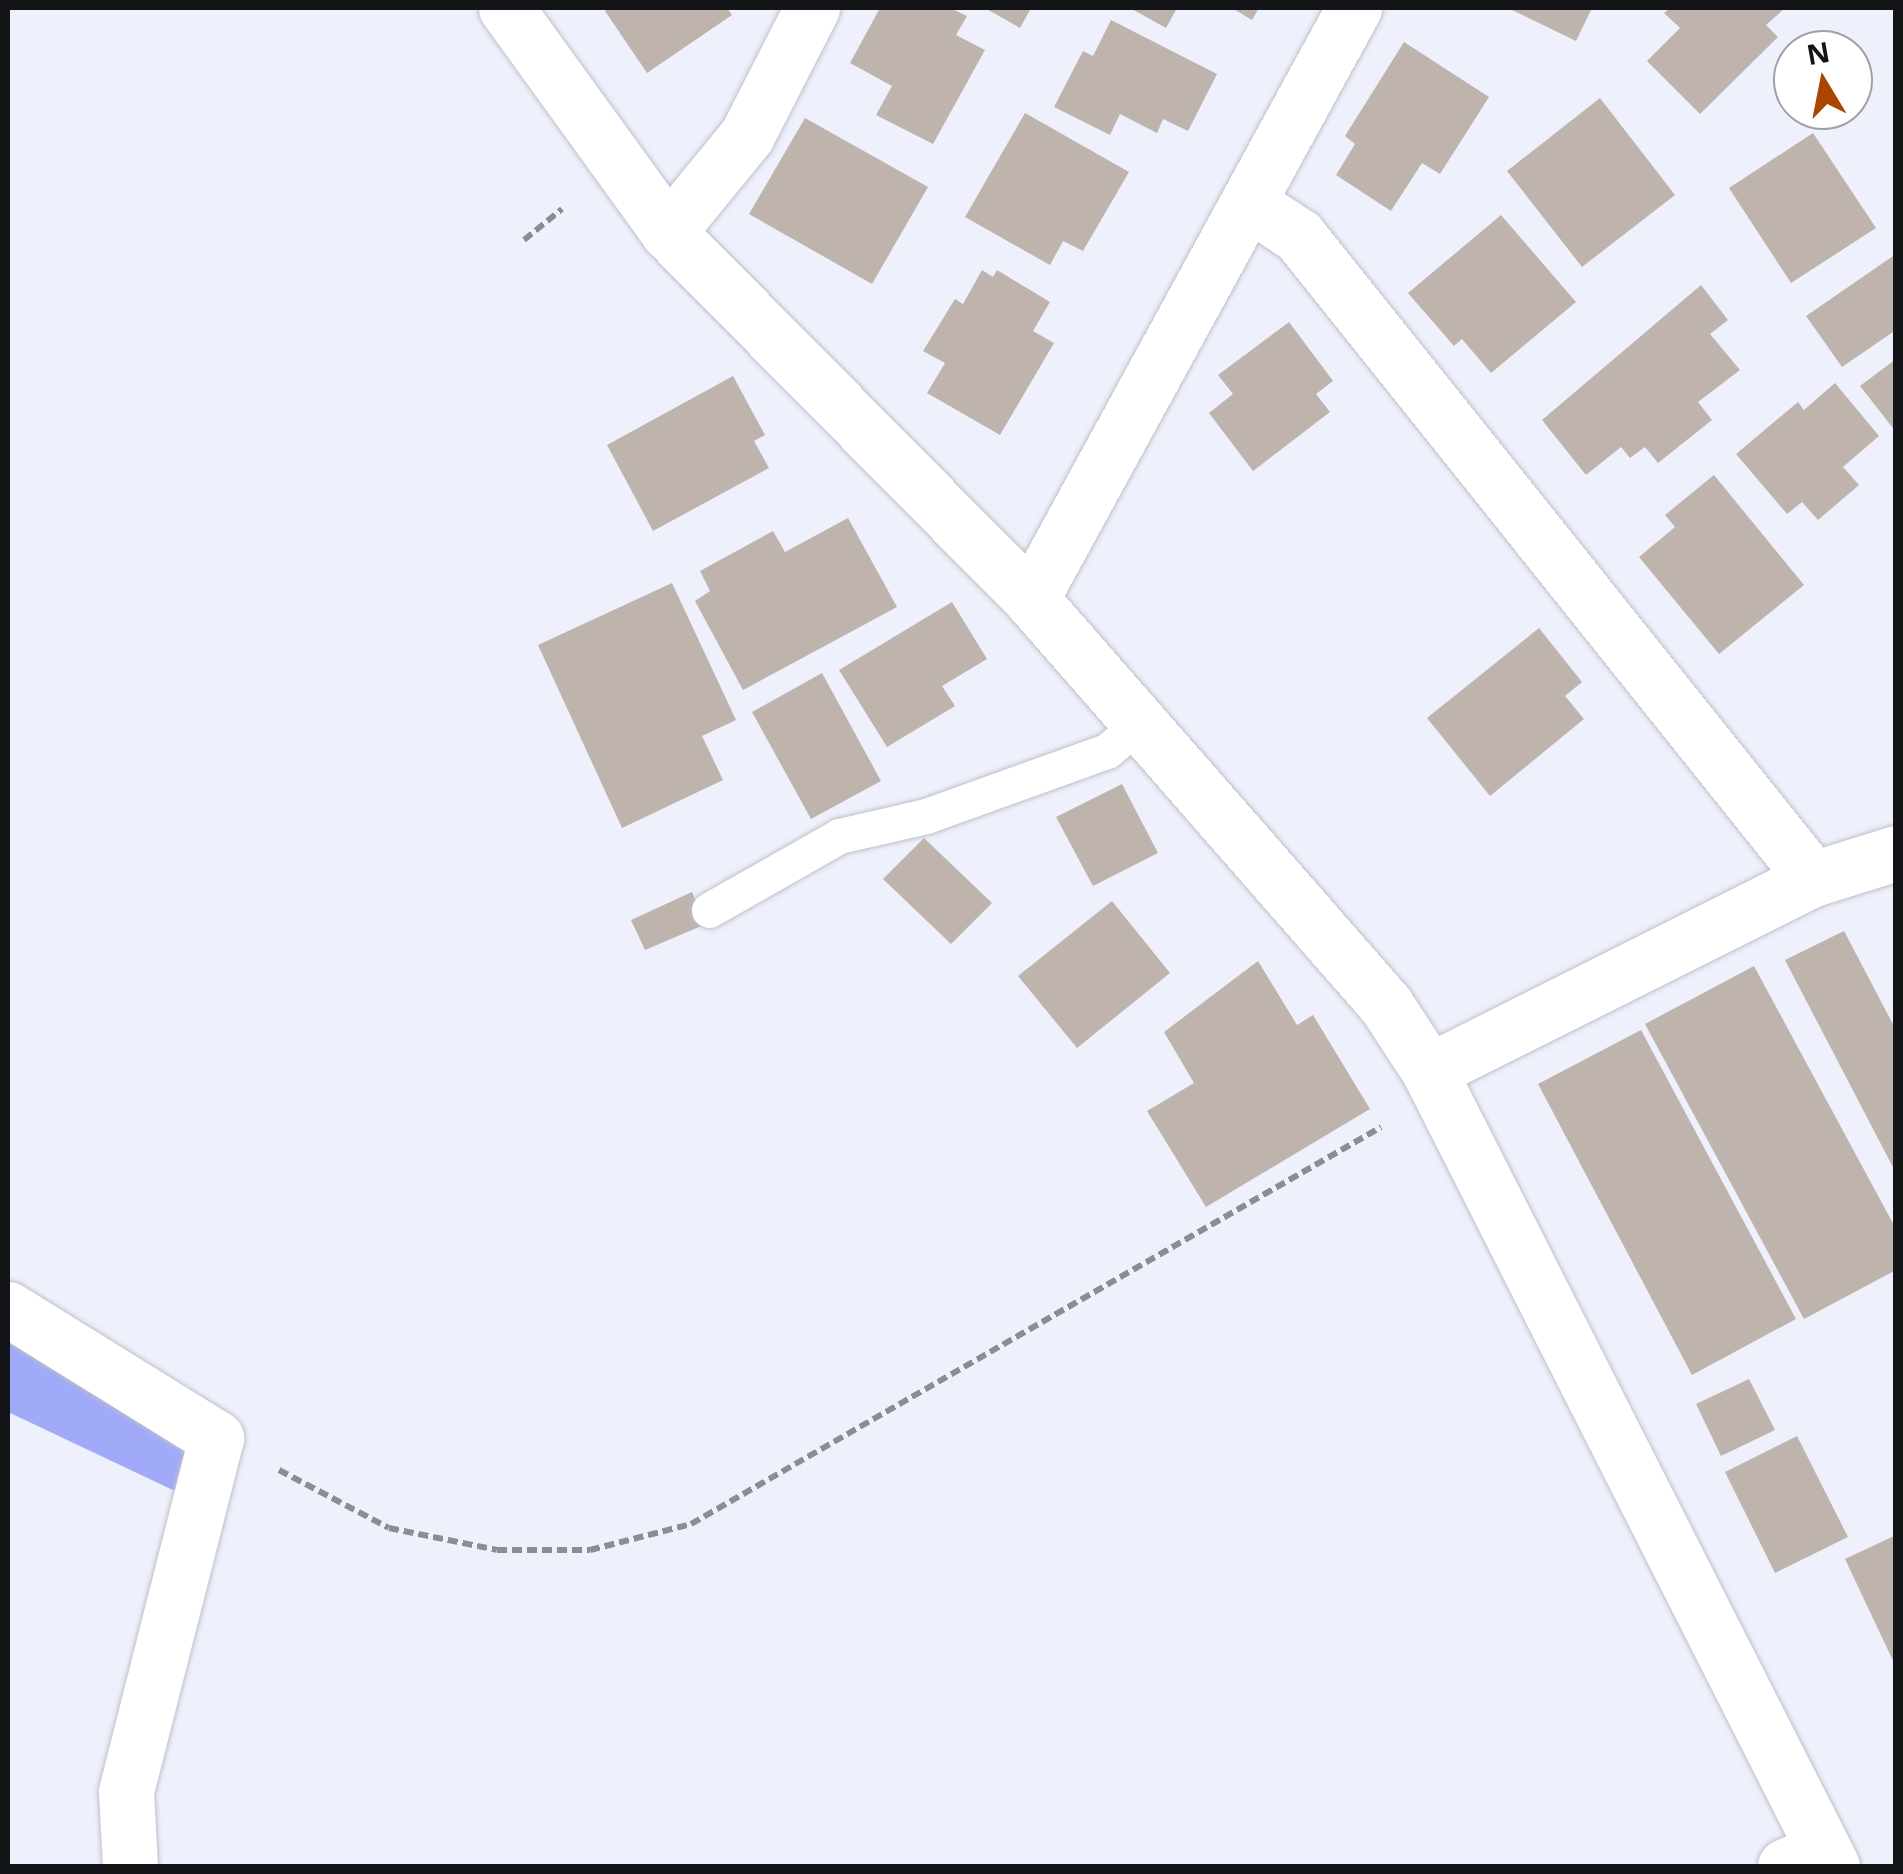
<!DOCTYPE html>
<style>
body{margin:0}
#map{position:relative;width:1903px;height:1874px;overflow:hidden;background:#eef0fb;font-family:"Noto Sans",sans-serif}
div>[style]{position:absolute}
.forest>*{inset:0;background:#a1aaf8}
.building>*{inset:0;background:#beb4ad}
.path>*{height:6px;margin-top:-3px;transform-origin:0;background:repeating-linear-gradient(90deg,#8b8c94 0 10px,transparent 0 15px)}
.roads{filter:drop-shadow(0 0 2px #bec0cb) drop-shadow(0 0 2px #bec0cb)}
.lane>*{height:35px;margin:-17.5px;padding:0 17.5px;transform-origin:17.5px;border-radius:17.5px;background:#fff}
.street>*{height:55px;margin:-27.5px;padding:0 27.5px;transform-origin:27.5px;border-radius:27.5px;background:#fff}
.secondary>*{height:55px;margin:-27.5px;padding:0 27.5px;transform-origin:27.5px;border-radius:27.5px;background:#fff}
span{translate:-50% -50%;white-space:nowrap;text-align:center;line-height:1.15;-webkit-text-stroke:8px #fff;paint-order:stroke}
.frame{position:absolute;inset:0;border:10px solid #131418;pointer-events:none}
.north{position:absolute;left:1773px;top:30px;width:100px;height:100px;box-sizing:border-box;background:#fff;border:2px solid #a1a1a3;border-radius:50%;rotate:350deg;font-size:28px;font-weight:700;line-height:40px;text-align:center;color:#131418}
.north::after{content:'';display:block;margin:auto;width:35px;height:45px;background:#a84602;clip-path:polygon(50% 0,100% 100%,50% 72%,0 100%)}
</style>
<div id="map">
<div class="forest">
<div style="clip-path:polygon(8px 1326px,197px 1438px,175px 1491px,8px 1412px)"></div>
</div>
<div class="building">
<div style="clip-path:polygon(611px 8px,727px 8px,732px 15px,647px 73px,605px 11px)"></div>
<div style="clip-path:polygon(880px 8px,950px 8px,967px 16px,956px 35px,985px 50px,933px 144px,876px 115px,892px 86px,850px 63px)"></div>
<div style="clip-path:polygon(985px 8px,1031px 8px,1020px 28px)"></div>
<div style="clip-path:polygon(1130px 8px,1177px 8px,1166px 28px)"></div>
<div style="clip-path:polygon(1232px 8px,1259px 8px,1252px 20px)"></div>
<div style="clip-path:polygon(1508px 8px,1592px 8px,1576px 41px)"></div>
<div style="clip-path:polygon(1670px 8px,1785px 8px,1766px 25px,1778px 37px,1700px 114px,1647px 61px,1680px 28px,1664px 13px)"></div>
<div style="clip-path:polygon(1111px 20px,1217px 74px,1188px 131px,1163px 119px,1157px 133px,1120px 114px,1110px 135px,1054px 107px,1083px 51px,1093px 56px)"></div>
<div style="clip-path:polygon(1404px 42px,1489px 97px,1440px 174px,1422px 163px,1391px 211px,1336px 175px,1355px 144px,1345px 136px)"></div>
<div style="clip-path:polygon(1600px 98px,1675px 195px,1582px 267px,1507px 171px)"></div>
<div style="clip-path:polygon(1025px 113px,1129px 172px,1083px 251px,1063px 241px,1050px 265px,965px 217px)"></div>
<div style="clip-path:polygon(805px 118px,928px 187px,872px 284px,749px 214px)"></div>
<div style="clip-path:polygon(1813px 133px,1876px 228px,1791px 283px,1729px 188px)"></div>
<div style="clip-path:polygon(1501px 215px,1576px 302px,1491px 373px,1462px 339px,1454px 346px,1408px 293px)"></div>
<div style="clip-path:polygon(1896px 254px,1896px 330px,1842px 367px,1806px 316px)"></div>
<div style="clip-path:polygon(982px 270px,993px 277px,997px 270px,1050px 302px,1033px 331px,1054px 343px,1000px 435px,927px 393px,945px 363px,923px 351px,955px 299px,963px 304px)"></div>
<div style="clip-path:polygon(1701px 285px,1728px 320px,1710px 334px,1740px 370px,1698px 402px,1712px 420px,1658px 463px,1645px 447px,1630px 458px,1621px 447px,1586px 475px,1542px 420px)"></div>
<div style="clip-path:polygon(1289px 322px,1333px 381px,1316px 394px,1330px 412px,1253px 471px,1209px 413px,1233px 394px,1218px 375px)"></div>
<div style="clip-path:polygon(1896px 359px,1896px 432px,1860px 386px)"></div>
<div style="clip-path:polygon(733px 376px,765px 435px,754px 441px,769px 468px,653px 531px,607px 445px)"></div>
<div style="clip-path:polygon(1835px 383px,1879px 436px,1843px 467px,1859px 485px,1818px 520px,1802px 502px,1787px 514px,1736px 454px,1798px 402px,1804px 410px)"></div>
<div style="clip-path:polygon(1714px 475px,1804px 585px,1719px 654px,1639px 557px,1675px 527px,1665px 515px)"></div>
<div style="clip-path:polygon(848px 518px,897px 607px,743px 690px,695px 601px,710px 591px,700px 571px,773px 531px,785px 552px)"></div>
<div style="clip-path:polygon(672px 583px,736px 720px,702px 736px,723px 780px,622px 828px,538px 645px)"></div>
<div style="clip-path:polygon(952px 602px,987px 659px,942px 686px,955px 706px,887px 747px,839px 670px)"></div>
<div style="clip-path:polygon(1539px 628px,1582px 682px,1565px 696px,1584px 719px,1490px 796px,1427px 718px)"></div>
<div style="clip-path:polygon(822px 673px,881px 781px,811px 819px,752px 712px)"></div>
<div style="clip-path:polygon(1122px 784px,1158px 853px,1093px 886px,1056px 817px)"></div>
<div style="clip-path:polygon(924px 838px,992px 903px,951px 944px,883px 879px)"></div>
<div style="clip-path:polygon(692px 892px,706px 924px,645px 950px,631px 920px)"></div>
<div style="clip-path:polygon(1112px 901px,1170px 973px,1077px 1048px,1018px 976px)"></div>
<div style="clip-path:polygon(1844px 931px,1896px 1030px,1896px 1173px,1785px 960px)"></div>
<div style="clip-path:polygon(1258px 961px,1297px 1025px,1313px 1015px,1370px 1109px,1206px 1207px,1147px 1111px,1194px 1083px,1164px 1032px)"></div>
<div style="clip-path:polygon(1754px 966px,1896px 1229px,1896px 1270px,1804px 1319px,1645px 1024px)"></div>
<div style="clip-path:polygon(1641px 1030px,1796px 1319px,1692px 1375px,1538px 1084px)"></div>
<div style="clip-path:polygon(1749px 1379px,1775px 1430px,1721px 1456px,1696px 1404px)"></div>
<div style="clip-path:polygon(1797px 1436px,1848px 1537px,1775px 1573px,1725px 1472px)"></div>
<div style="clip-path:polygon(1896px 1535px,1896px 1667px,1845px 1559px)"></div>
</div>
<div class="path">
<div style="left:524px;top:240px;width:49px;rotate:-39.2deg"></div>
<div style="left:279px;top:1470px;width:124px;rotate:27.8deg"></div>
<div style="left:389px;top:1528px;width:110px;rotate:11.5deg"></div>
<div style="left:497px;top:1550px;width:93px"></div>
<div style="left:590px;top:1550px;width:104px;rotate:-14.4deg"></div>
<div style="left:691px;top:1524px;width:796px;rotate:-29.91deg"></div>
</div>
<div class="roads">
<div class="lane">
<div style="left:709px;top:910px;width:150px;rotate:-29.6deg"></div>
<div style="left:839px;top:836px;width:89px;rotate:-12.9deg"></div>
<div style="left:926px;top:816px;width:192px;rotate:-19.8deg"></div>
<div style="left:1107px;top:751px;width:39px;rotate:-40deg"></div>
</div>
<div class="street">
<div style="left:506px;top:8px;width:276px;rotate:54.1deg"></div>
<div style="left:668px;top:232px;width:516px;rotate:45.31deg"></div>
<div style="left:1031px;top:599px;width:539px;rotate:48.83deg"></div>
<div style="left:1386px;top:1005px;width:79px;rotate:56.9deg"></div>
<div style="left:1429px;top:1071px;width:429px;rotate:-26.6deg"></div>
<div style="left:1813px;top:879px;width:87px;rotate:-17.4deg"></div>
<div style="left:1249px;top:203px;width:60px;rotate:33.4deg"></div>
<div style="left:1299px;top:236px;width:823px;rotate:51.36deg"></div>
<div style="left:668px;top:232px;width:125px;rotate:-50.8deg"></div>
<div style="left:747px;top:135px;width:143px;rotate:-62.9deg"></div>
<div style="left:1031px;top:599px;width:674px;rotate:-61.34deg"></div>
<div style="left:8px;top:1309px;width:245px;rotate:31.8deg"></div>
<div style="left:216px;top:1438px;width:365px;rotate:104.3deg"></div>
<div style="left:126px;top:1792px;width:74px;rotate:86.9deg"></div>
<div style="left:1785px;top:1866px;width:41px;rotate:-22.8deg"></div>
</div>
<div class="secondary">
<div style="left:1429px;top:1071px;width:891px;rotate:63.12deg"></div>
</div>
</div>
<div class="frame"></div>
<div class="north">N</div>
</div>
